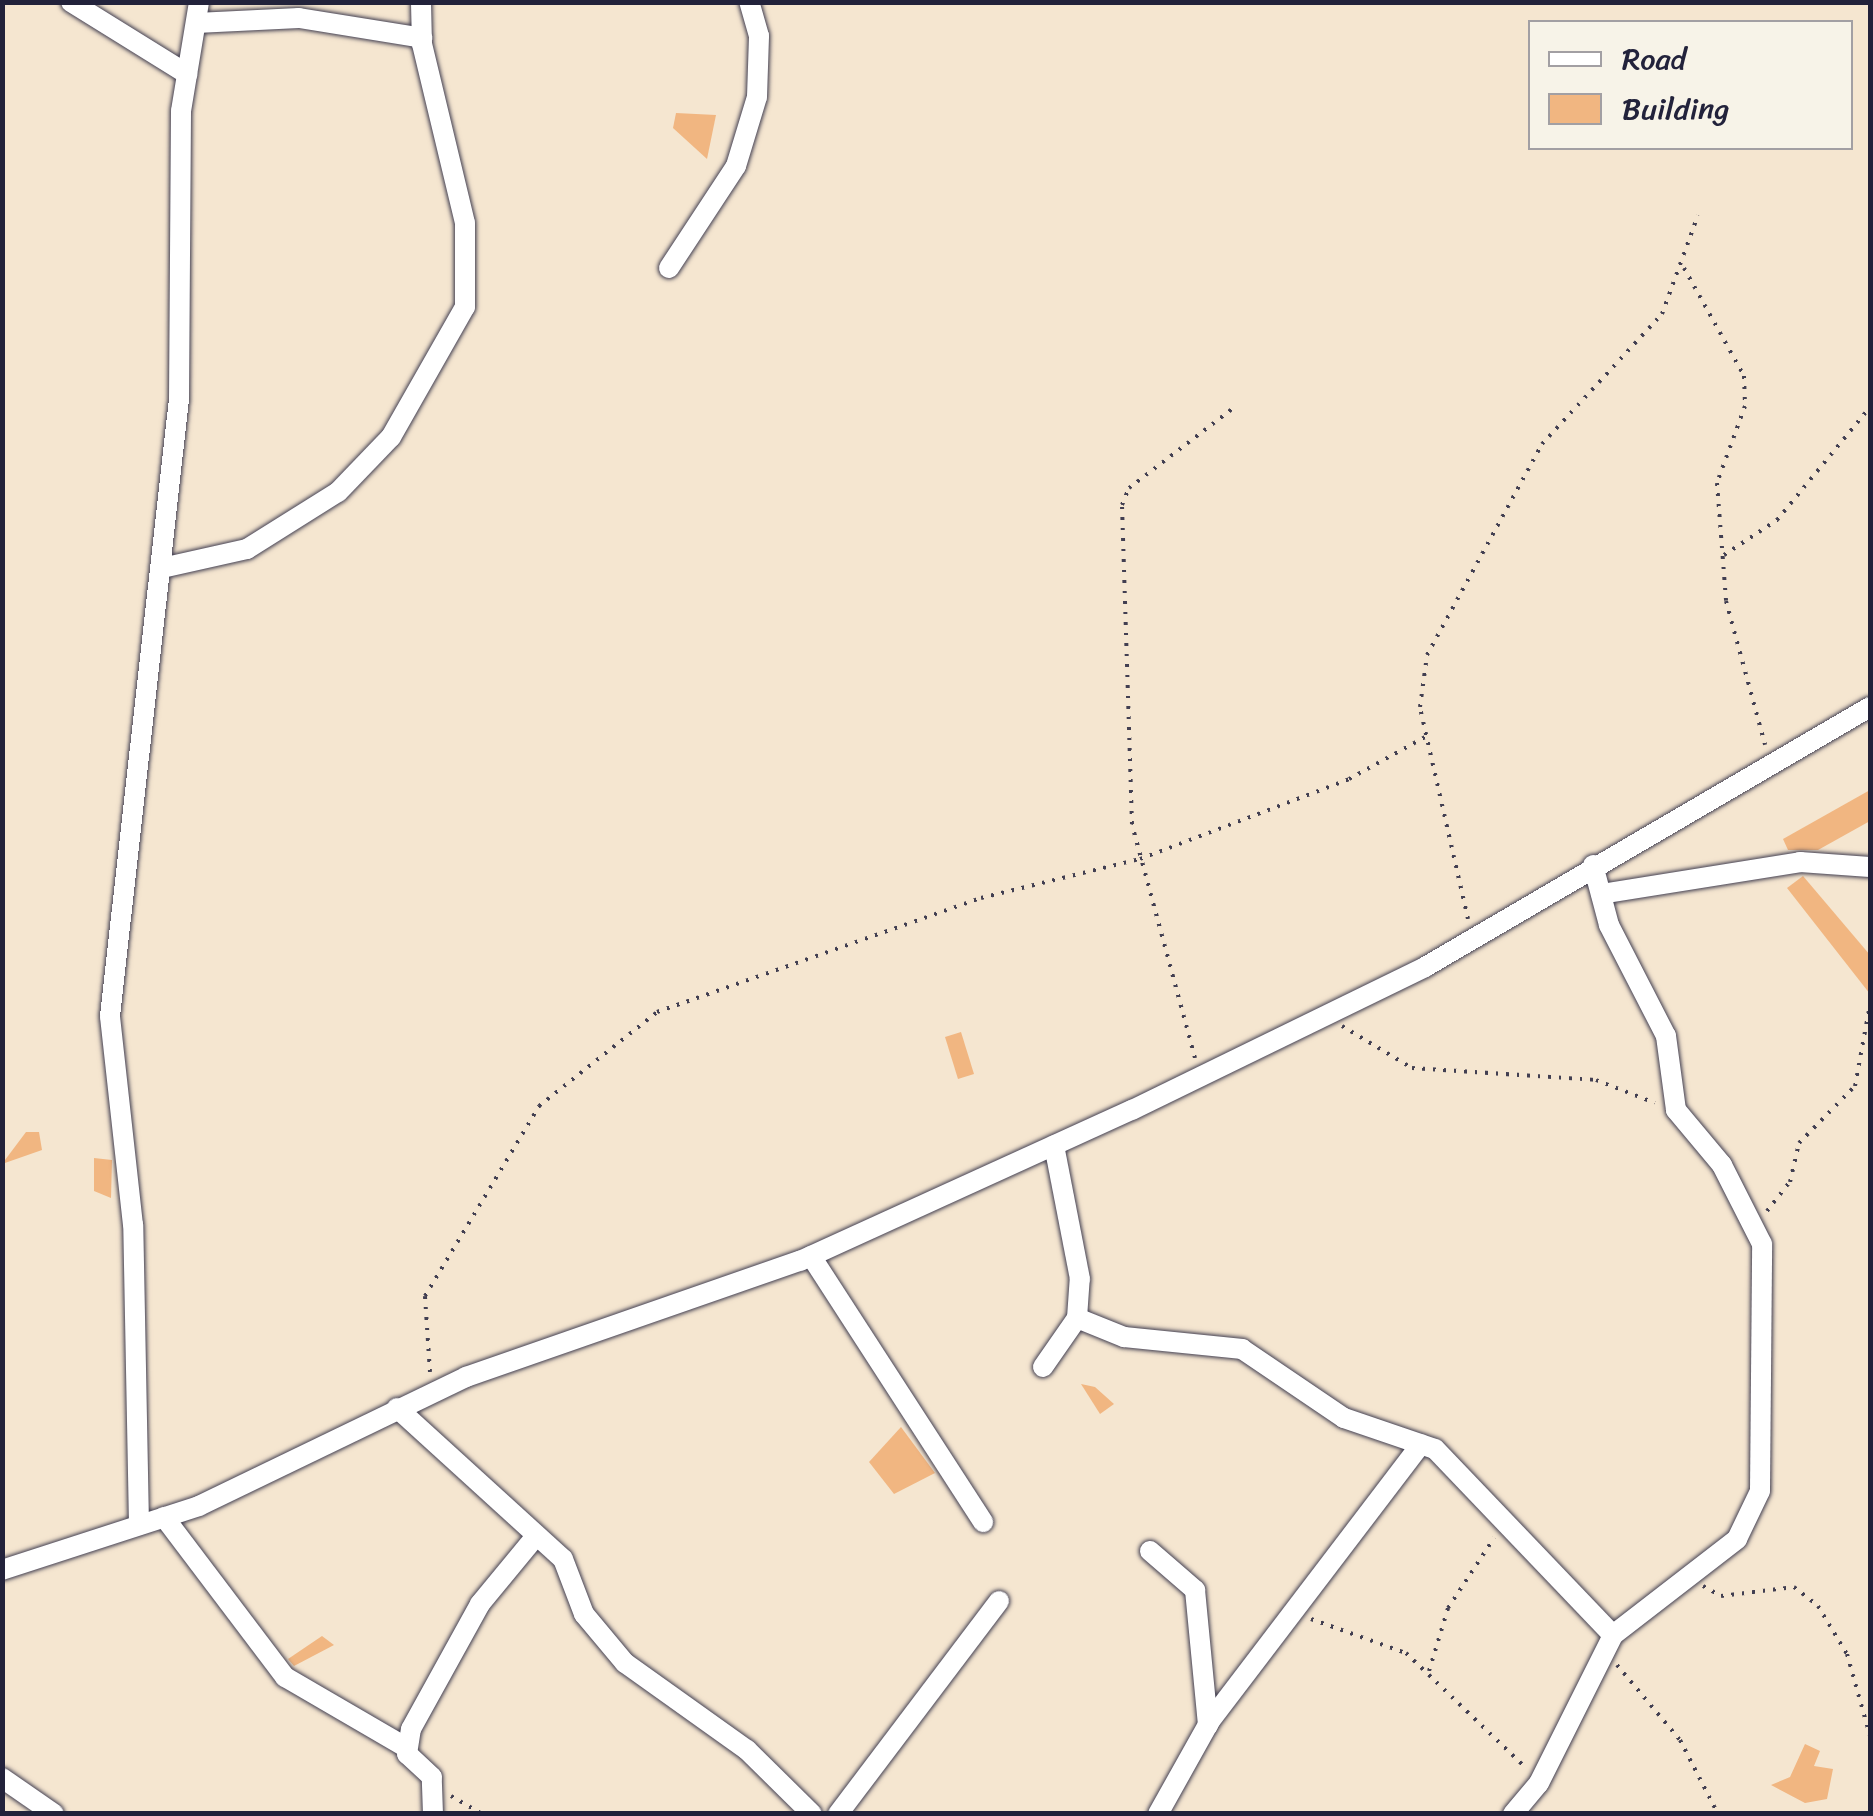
<!DOCTYPE html>
<style>
body{margin:0}
#map{position:relative;width:1873px;height:1816px;overflow:hidden;background:#f5e6d0;font-family:Sriracha,sans-serif}
div>[style]{position:absolute}
.building>*{inset:0;background:#f1b681}
.path>*{height:4px;margin-top:-2px;transform-origin:0;background:repeating-linear-gradient(90deg,#423f51 0 2.5px,transparent 0 10.5px)}
.roads{filter:drop-shadow(0 0 2px #423f51) drop-shadow(0 0 2px #423f51)}
.minor>*{height:20px;margin:-10px;padding:0 10px;transform-origin:10px;border-radius:10px;background:#fff}
span{translate:-50% -50%;white-space:nowrap;text-align:center;line-height:1.15;-webkit-text-stroke:8px #f7f3e8;paint-order:stroke}
.frame{position:absolute;inset:0;border:5px solid #22223b;pointer-events:none}
.legend{position:absolute;left:1528px;top:20px;width:325px;height:130px;box-sizing:border-box;background:#f7f3e8;border:2px solid #a29fa3;margin:0;padding:12px 18px;list-style:none;font-size:30px;color:#22223b}
.legend li{display:flex;align-items:center;gap:20px;height:50px}
.legend b{width:50px;border:2px solid #a29fa3}
</style>
<div id="map">
<div class="building">
<div style="clip-path:polygon(676px 113px,716px 115px,707px 159px,673px 128px)"></div>
<div style="clip-path:polygon(1870px 790px,1870px 821px,1818px 850px,1788px 850px,1783px 839px)"></div>
<div style="clip-path:polygon(1803px 876px,1870px 955px,1870px 994px,1787px 888px)"></div>
<div style="clip-path:polygon(961px 1032px,974px 1074px,958px 1079px,945px 1037px)"></div>
<div style="clip-path:polygon(26px 1132px,39px 1132px,42px 1150px,2px 1164px)"></div>
<div style="clip-path:polygon(94px 1158px,112px 1160px,111px 1198px,94px 1191px)"></div>
<div style="clip-path:polygon(1081px 1384px,1095px 1387px,1114px 1404px,1100px 1414px)"></div>
<div style="clip-path:polygon(901px 1427px,935px 1473px,894px 1494px,869px 1462px)"></div>
<div style="clip-path:polygon(322px 1636px,334px 1645px,294px 1666px,288px 1659px)"></div>
<div style="clip-path:polygon(1805px 1744px,1820px 1751px,1814px 1766px,1833px 1769px,1827px 1799px,1805px 1803px,1771px 1785px,1790px 1777px)"></div>
</div>
<div class="path">
<div style="left:1684px;top:268px;width:124px;rotate:60.9deg"></div>
<div style="left:1744px;top:376px;width:30px;rotate:88deg"></div>
<div style="left:1745px;top:406px;width:82px;rotate:110deg"></div>
<div style="left:1717px;top:483px;width:118px;rotate:85.6deg"></div>
<div style="left:1726px;top:601px;width:149px;rotate:74.8deg"></div>
<div style="left:1724px;top:555px;width:64px;rotate:-33.4deg"></div>
<div style="left:1777px;top:520px;width:146px;rotate:-50.5deg"></div>
<div style="left:1468px;top:919px;width:217px;rotate:-102.8deg"></div>
<div style="left:1420px;top:707px;width:52px;rotate:-82.3deg"></div>
<div style="left:1427px;top:655px;width:240px;rotate:-61.4deg"></div>
<div style="left:1542px;top:444px;width:177px;rotate:-47.3deg"></div>
<div style="left:1662px;top:314px;width:105px;rotate:-70deg"></div>
<div style="left:1342px;top:1026px;width:82px;rotate:31deg"></div>
<div style="left:1412px;top:1068px;width:184px;rotate:3.7deg"></div>
<div style="left:1596px;top:1080px;width:63px;rotate:21.3deg"></div>
<div style="left:1195px;top:1058px;width:242px;rotate:-105.1deg"></div>
<div style="left:1132px;top:824px;width:319px;rotate:-91.8deg"></div>
<div style="left:1122px;top:505px;width:18px;rotate:-68deg"></div>
<div style="left:1129px;top:488px;width:135px;rotate:-37.5deg"></div>
<div style="left:1767px;top:1211px;width:37px;rotate:-52deg"></div>
<div style="left:1790px;top:1182px;width:40px;rotate:-77deg"></div>
<div style="left:1799px;top:1143px;width:80px;rotate:-45.5deg"></div>
<div style="left:1855px;top:1086px;width:83px;rotate:-79.6deg"></div>
<div style="left:430px;top:1372px;width:76px;rotate:-93.8deg"></div>
<div style="left:425px;top:1296px;width:222px;rotate:-59deg"></div>
<div style="left:539px;top:1106px;width:151px;rotate:-38.5deg"></div>
<div style="left:657px;top:1012px;width:343px;rotate:-19.4deg"></div>
<div style="left:981px;top:898px;width:164px;rotate:-13.8deg"></div>
<div style="left:1140px;top:859px;width:224px;rotate:-20.9deg"></div>
<div style="left:1349px;top:779px;width:87px;rotate:-28.9deg"></div>
<div style="left:1703px;top:1586px;width:21px;rotate:29deg"></div>
<div style="left:1721px;top:1596px;width:74px;rotate:-7deg"></div>
<div style="left:1794px;top:1587px;width:31px;rotate:38deg"></div>
<div style="left:1818px;top:1606px;width:56px;rotate:58.9deg"></div>
<div style="left:1847px;top:1654px;width:85px;rotate:74.3deg"></div>
<div style="left:1311px;top:1619px;width:101px;rotate:19.7deg"></div>
<div style="left:1406px;top:1653px;width:166px;rotate:43.8deg"></div>
<div style="left:1617px;top:1665px;width:98px;rotate:50deg"></div>
<div style="left:1680px;top:1740px;width:83px;rotate:62.8deg"></div>
<div style="left:1429px;top:1671px;width:66px;rotate:-73.2deg"></div>
<div style="left:1448px;top:1608px;width:84px;rotate:-56.7deg"></div>
<div style="left:451px;top:1796px;width:36px;rotate:30deg"></div>
</div>
<div class="roads">
<div class="minor">
<div style="left:71px;top:2px;width:137px;rotate:31.8deg"></div>
<div style="left:196px;top:23px;width:103px;rotate:-2.8deg"></div>
<div style="left:299px;top:18px;width:125px;rotate:9.2deg"></div>
<div style="left:669px;top:268px;width:122px;rotate:-56.7deg"></div>
<div style="left:736px;top:166px;width:72px;rotate:-73.1deg"></div>
<div style="left:757px;top:97px;width:61px;rotate:-88.1deg"></div>
<div style="left:759px;top:36px;width:35px;rotate:-106deg"></div>
<div style="left:162px;top:568px;width:87px;rotate:-12.6deg"></div>
<div style="left:247px;top:549px;width:107px;rotate:-32.1deg"></div>
<div style="left:338px;top:492px;width:76px;rotate:-46.1deg"></div>
<div style="left:391px;top:437px;width:150px;rotate:-60.4deg"></div>
<div style="left:465px;top:307px;width:84px;rotate:-90deg"></div>
<div style="left:465px;top:223px;width:184px;rotate:-103.5deg"></div>
<div style="left:422px;top:44px;width:42px;rotate:-91.4deg"></div>
<div style="left:1601px;top:894px;width:202px;rotate:-9.1deg"></div>
<div style="left:1800px;top:862px;width:70px;rotate:4.1deg"></div>
<div style="left:811px;top:1256px;width:317px;rotate:57.1deg"></div>
<div style="left:1077px;top:1318px;width:51px;rotate:22deg"></div>
<div style="left:1124px;top:1337px;width:119px;rotate:5.8deg"></div>
<div style="left:1242px;top:1349px;width:123px;rotate:34.1deg"></div>
<div style="left:1344px;top:1418px;width:96px;rotate:18.8deg"></div>
<div style="left:1435px;top:1449px;width:257px;rotate:46.3deg"></div>
<div style="left:1043px;top:1367px;width:60px;rotate:-55.2deg"></div>
<div style="left:1077px;top:1318px;width:39px;rotate:-86deg"></div>
<div style="left:1080px;top:1279px;width:136px;rotate:-101deg"></div>
<div style="left:397px;top:1408px;width:224px;rotate:42.3deg"></div>
<div style="left:563px;top:1559px;width:59px;rotate:69.1deg"></div>
<div style="left:584px;top:1614px;width:64px;rotate:50.1deg"></div>
<div style="left:625px;top:1663px;width:150px;rotate:35.5deg"></div>
<div style="left:747px;top:1750px;width:91px;rotate:44.6deg"></div>
<div style="left:164px;top:1517px;width:201px;rotate:52.9deg"></div>
<div style="left:285px;top:1677px;width:141px;rotate:30.2deg"></div>
<div style="left:139px;top:1525px;width:300px;rotate:-91.1deg"></div>
<div style="left:133px;top:1225px;width:210px;rotate:-96.3deg"></div>
<div style="left:110px;top:1016px;width:621px;rotate:-83.62deg"></div>
<div style="left:179px;top:399px;width:288px;rotate:-89.6deg"></div>
<div style="left:181px;top:111px;width:110px;rotate:-80.6deg"></div>
<div style="left:1150px;top:1551px;width:60px;rotate:40.9deg"></div>
<div style="left:1195px;top:1590px;width:136px;rotate:84.5deg"></div>
<div style="left:2px;top:1570px;width:207px;rotate:-18deg"></div>
<div style="left:199px;top:1506px;width:297px;rotate:-25.8deg"></div>
<div style="left:466px;top:1377px;width:354px;rotate:-19.2deg"></div>
<div style="left:800px;top:1261px;width:365px;rotate:-24.5deg"></div>
<div style="left:1132px;top:1110px;width:326px;rotate:-26deg"></div>
<div style="left:1425px;top:967px;width:515px;rotate:-30.3deg"></div>
<div style="left:2px;top:1778px;width:63px;rotate:34.7deg"></div>
<div style="left:433px;top:1814px;width:37px;rotate:-92deg"></div>
<div style="left:432px;top:1777px;width:34px;rotate:-137deg"></div>
<div style="left:407px;top:1754px;width:25px;rotate:-81deg"></div>
<div style="left:411px;top:1729px;width:143px;rotate:-61.1deg"></div>
<div style="left:480px;top:1604px;width:88px;rotate:-50.5deg"></div>
<div style="left:838px;top:1814px;width:267px;rotate:-52.9deg"></div>
<div style="left:1158px;top:1814px;width:107px;rotate:-60.8deg"></div>
<div style="left:1210px;top:1721px;width:348px;rotate:-52.7deg"></div>
<div style="left:1513px;top:1814px;width:40px;rotate:-50deg"></div>
<div style="left:1539px;top:1783px;width:165px;rotate:-63.4deg"></div>
<div style="left:1613px;top:1635px;width:157px;rotate:-37.7deg"></div>
<div style="left:1737px;top:1539px;width:53px;rotate:-64.4deg"></div>
<div style="left:1760px;top:1491px;width:247px;rotate:-89.5deg"></div>
<div style="left:1762px;top:1244px;width:89px;rotate:-116.9deg"></div>
<div style="left:1722px;top:1165px;width:72px;rotate:-129.9deg"></div>
<div style="left:1676px;top:1110px;width:75px;rotate:-97.7deg"></div>
<div style="left:1666px;top:1036px;width:125px;rotate:-117.2deg"></div>
<div style="left:1609px;top:925px;width:62px;rotate:-104.9deg"></div>
</div>
</div>
<div class="frame"></div>
<ul class="legend">
<li><b style="height:12px;background:#fff"></b>Road</li>
<li><b style="height:28px;background:#f1b681"></b>Building</li>
</ul>
</div>
